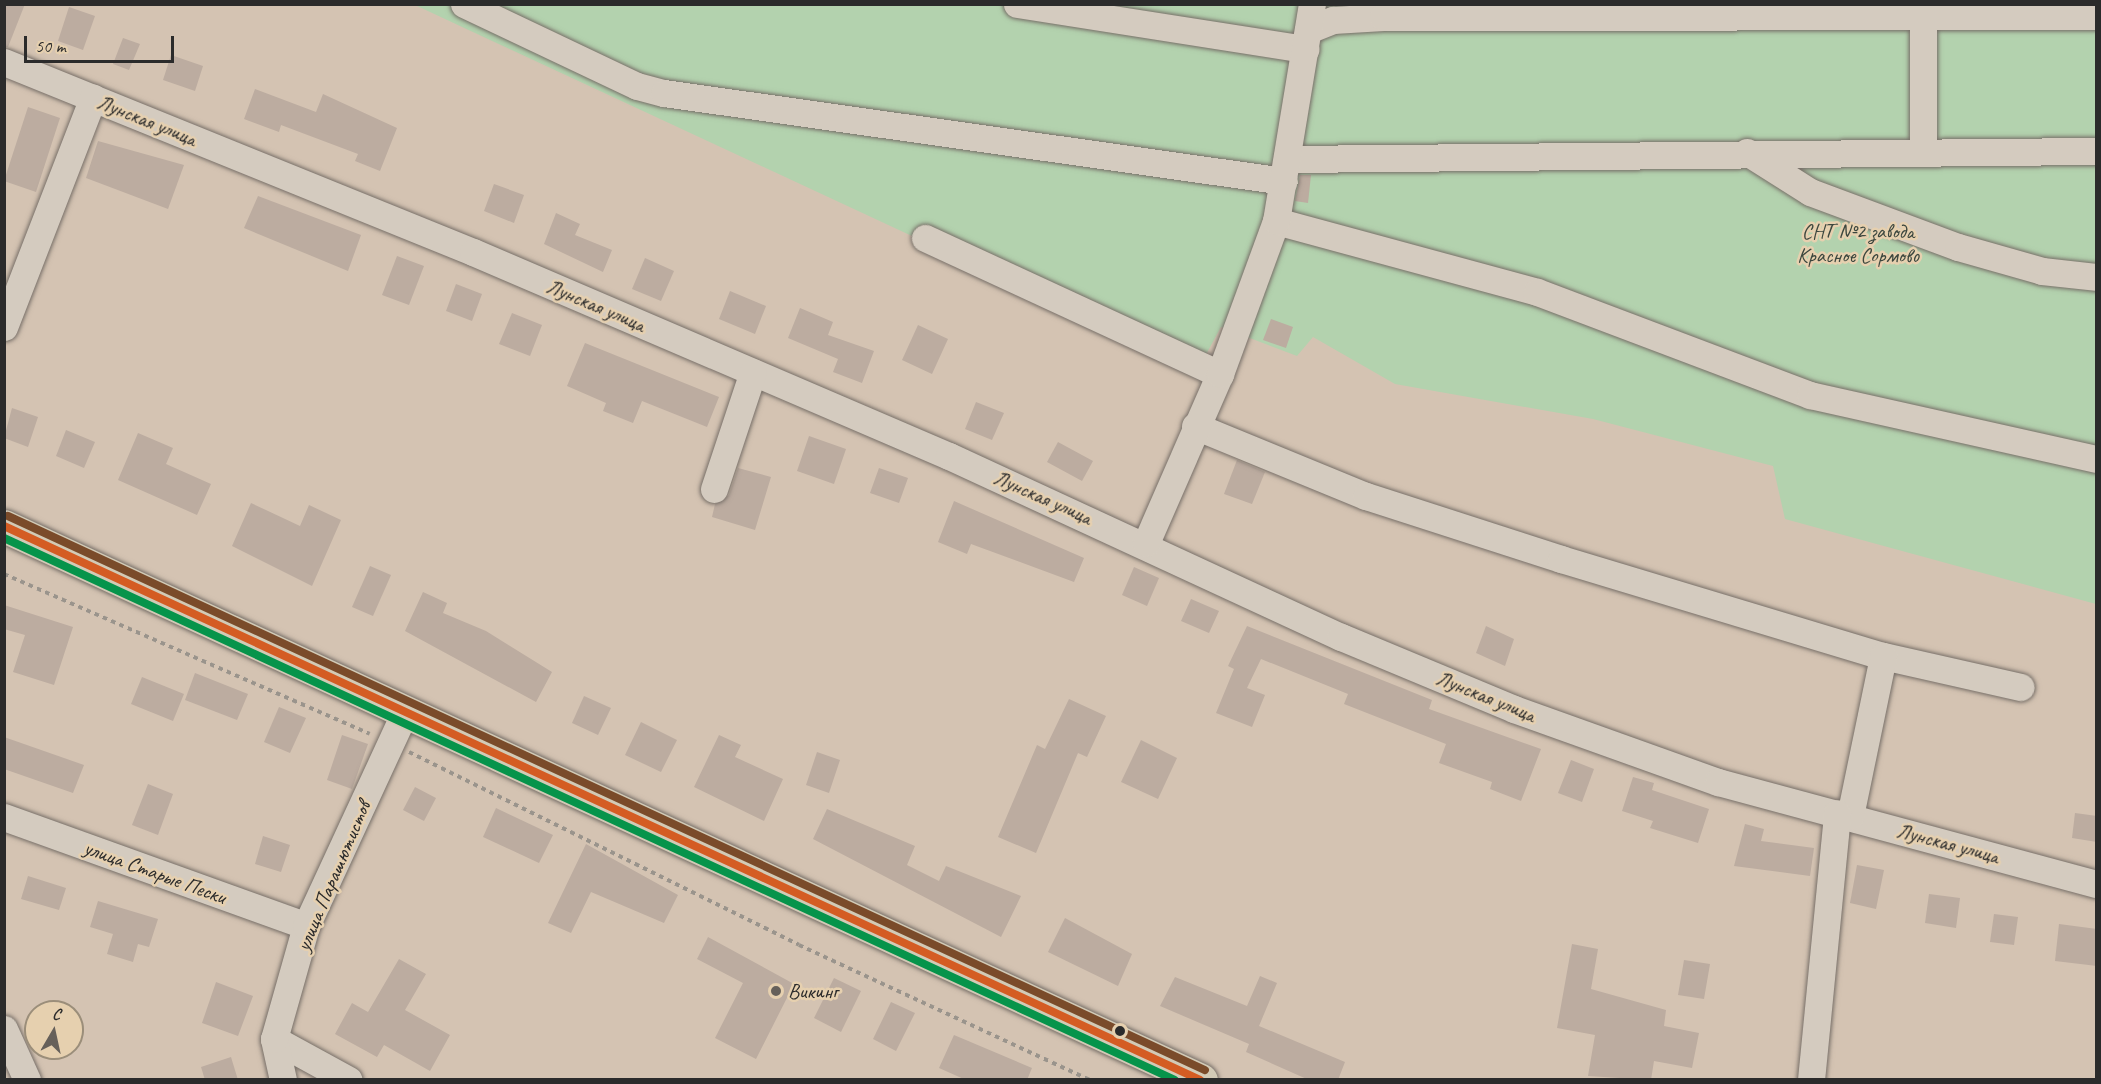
<!DOCTYPE html>
<meta charset="utf-8">
<style>
body{margin:0}
#map{position:relative;width:2101px;height:1084px;overflow:hidden;background:#d4c3b2;font-family:Caveat,sans-serif}
div>[style]{position:absolute}
.green>*{inset:0;background:#b3d2ae}
.building>*{inset:0;background:#bcaca0}
.path>*{height:4px;margin-top:-2px;transform-origin:0;background:repeating-linear-gradient(90deg,#9a948c 0 4.5px,transparent 0 9px)}
.roads{filter:drop-shadow(0 0 2px #776f68) drop-shadow(0 0 2px #776f68)}
.minor>*{height:27px;margin:-13.5px;padding:0 13.5px;transform-origin:13.5px;border-radius:13.5px;background:#d4cbbf}
.major>*{height:33px;margin:-16.5px;padding:0 16.5px;transform-origin:16.5px;border-radius:16.5px;background:#d2cab6}
.bus-1>*{height:8px;margin:-4px;padding:0 4px;transform-origin:4px;border-radius:4px;background:#d45c23}
.bus-2>*{height:8px;margin:-4px;padding:0 4px;transform-origin:4px;border-radius:4px;background:#06944b}
.bus-3>*{height:8px;margin:-4px;padding:0 4px;transform-origin:4px;border-radius:4px;background:#7a4b2a}
.dots>*{width:16px;height:16px;translate:-50% -50%;box-sizing:border-box;border:3px solid #e6d0af;border-radius:50%}
span{translate:-50% -50%;white-space:nowrap;text-align:center;line-height:1.15;-webkit-text-stroke:5px #e6d0af;paint-order:stroke}
.street-label{font-size:21px;color:#2b2b2b}
.park-label{font-size:21px;color:#3b463e}
.poi-label{font-size:21px;color:#2b2b2b}
.left{translate:0 -50%;text-align:left}
.frame{position:absolute;inset:0;border:6px solid #2b2b2b;pointer-events:none}
.north{position:absolute;left:24px;top:1000px;width:60px;height:60px;box-sizing:border-box;background:#e6d0af;border:2px solid #9b8e7a;border-radius:50%;rotate:9deg;font-size:16px;font-weight:700;line-height:24px;text-align:center;color:#2b2b2b}
.north::after{content:'';display:block;margin:auto;width:21px;height:27px;background:#66605a;clip-path:polygon(50% 0,100% 100%,50% 72%,0 100%)}
.scale{position:absolute;left:24px;top:36px;width:150px;height:27px;box-sizing:border-box;border:3px solid #2b2b2b;border-top:0;padding-left:8px;font-size:18px;line-height:21px;white-space:nowrap;color:#2b2b2b;-webkit-text-stroke:4px #e6d0af;paint-order:stroke}
</style>
<div id="map">
<div class="green">
<div style="clip-path:polygon(415px 5px,2096px 5px,2096px 604px,1785px 519px,1773px 466px,1593px 419px,1395px 384px,1313px 337px,1297px 356px,1221px 327px,1198px 369px)"></div>
</div>
<div class="building">
<div style="clip-path:polygon(4px 4px,25px 4px,8px 47px,4px 47px)"></div>
<div style="clip-path:polygon(69px 7px,95px 16px,83px 50px,58px 41px)"></div>
<div style="clip-path:polygon(123px 38px,140px 44px,129px 70px,113px 64px)"></div>
<div style="clip-path:polygon(171px 55px,203px 66px,195px 91px,163px 80px)"></div>
<div style="clip-path:polygon(255px 89px,316px 112px,323px 94px,397px 128px,380px 171px,355px 161px,358px 154px,281px 125px,279px 132px,244px 119px)"></div>
<div style="clip-path:polygon(28px 107px,60px 118px,36px 192px,4px 181px)"></div>
<div style="clip-path:polygon(98px 141px,184px 165px,168px 209px,86px 178px)"></div>
<div style="clip-path:polygon(1300px 175px,1311px 175px,1308px 203px,1295px 201px)"></div>
<div style="clip-path:polygon(494px 184px,524px 195px,514px 223px,484px 211px)"></div>
<div style="clip-path:polygon(258px 196px,361px 235px,348px 271px,244px 228px)"></div>
<div style="clip-path:polygon(556px 213px,580px 224px,575px 235px,612px 250px,603px 272px,544px 244px)"></div>
<div style="clip-path:polygon(397px 256px,424px 266px,409px 305px,382px 295px)"></div>
<div style="clip-path:polygon(645px 258px,674px 271px,661px 301px,632px 289px)"></div>
<div style="clip-path:polygon(456px 284px,482px 294px,472px 321px,446px 311px)"></div>
<div style="clip-path:polygon(730px 291px,766px 306px,755px 334px,719px 319px)"></div>
<div style="clip-path:polygon(800px 308px,833px 322px,828px 335px,874px 351px,862px 383px,833px 372px,838px 359px,788px 338px)"></div>
<div style="clip-path:polygon(512px 313px,542px 325px,530px 356px,499px 344px)"></div>
<div style="clip-path:polygon(1271px 319px,1293px 327px,1286px 348px,1263px 340px)"></div>
<div style="clip-path:polygon(918px 325px,948px 339px,932px 374px,902px 360px)"></div>
<div style="clip-path:polygon(585px 343px,719px 397px,707px 427px,642px 401px,633px 423px,603px 411px,606px 403px,567px 386px)"></div>
<div style="clip-path:polygon(976px 402px,1004px 413px,992px 440px,965px 429px)"></div>
<div style="clip-path:polygon(12px 408px,38px 417px,28px 447px,4px 438px)"></div>
<div style="clip-path:polygon(66px 430px,95px 442px,84px 468px,56px 456px)"></div>
<div style="clip-path:polygon(138px 433px,173px 448px,166px 464px,211px 484px,197px 515px,118px 480px)"></div>
<div style="clip-path:polygon(809px 436px,846px 449px,834px 484px,797px 471px)"></div>
<div style="clip-path:polygon(1058px 442px,1093px 461px,1082px 481px,1047px 462px)"></div>
<div style="clip-path:polygon(1237px 460px,1265px 472px,1252px 504px,1224px 494px)"></div>
<div style="clip-path:polygon(738px 468px,771px 477px,755px 530px,712px 517px,715px 504px,729px 495px)"></div>
<div style="clip-path:polygon(879px 468px,908px 478px,899px 503px,870px 493px)"></div>
<div style="clip-path:polygon(954px 501px,1084px 558px,1074px 582px,971px 544px,967px 554px,938px 542px)"></div>
<div style="clip-path:polygon(251px 503px,300px 526px,309px 505px,341px 520px,312px 586px,232px 546px)"></div>
<div style="clip-path:polygon(370px 566px,391px 575px,373px 616px,352px 607px)"></div>
<div style="clip-path:polygon(1134px 567px,1159px 578px,1147px 606px,1122px 595px)"></div>
<div style="clip-path:polygon(423px 592px,447px 603px,443px 613px,486px 631px,552px 672px,536px 702px,405px 631px)"></div>
<div style="clip-path:polygon(1191px 599px,1219px 611px,1209px 633px,1181px 621px)"></div>
<div style="clip-path:polygon(4px 605px,73px 627px,54px 685px,13px 672px,25px 635px,4px 629px)"></div>
<div style="clip-path:polygon(1247px 626px,1432px 700px,1429px 709px,1541px 749px,1521px 801px,1490px 789px,1492px 782px,1439px 763px,1446px 744px,1344px 704px,1348px 694px,1261px 659px,1247px 688px,1265px 695px,1252px 727px,1216px 713px,1234px 669px,1228px 666px)"></div>
<div style="clip-path:polygon(1486px 626px,1514px 639px,1505px 666px,1476px 653px)"></div>
<div style="clip-path:polygon(195px 673px,248px 694px,237px 720px,185px 700px)"></div>
<div style="clip-path:polygon(142px 677px,184px 694px,173px 721px,131px 704px)"></div>
<div style="clip-path:polygon(584px 696px,611px 708px,598px 735px,572px 723px)"></div>
<div style="clip-path:polygon(1069px 699px,1106px 716px,1087px 757px,1078px 753px,1036px 853px,998px 837px,1037px 745px,1045px 749px)"></div>
<div style="clip-path:polygon(279px 707px,306px 718px,290px 753px,264px 742px)"></div>
<div style="clip-path:polygon(641px 722px,677px 740px,661px 772px,625px 755px)"></div>
<div style="clip-path:polygon(342px 735px,368px 744px,352px 789px,327px 780px)"></div>
<div style="clip-path:polygon(719px 735px,741px 745px,735px 757px,783px 779px,764px 821px,694px 787px)"></div>
<div style="clip-path:polygon(4px 737px,84px 765px,73px 793px,4px 769px)"></div>
<div style="clip-path:polygon(1141px 740px,1177px 758px,1158px 799px,1121px 782px)"></div>
<div style="clip-path:polygon(817px 752px,840px 760px,829px 793px,806px 785px)"></div>
<div style="clip-path:polygon(1571px 760px,1594px 769px,1582px 802px,1558px 793px)"></div>
<div style="clip-path:polygon(1633px 777px,1654px 783px,1652px 790px,1709px 809px,1698px 843px,1650px 828px,1653px 821px,1622px 811px)"></div>
<div style="clip-path:polygon(148px 784px,173px 794px,158px 835px,132px 825px)"></div>
<div style="clip-path:polygon(415px 787px,436px 798px,424px 821px,403px 810px)"></div>
<div style="clip-path:polygon(496px 808px,553px 835px,539px 863px,483px 837px)"></div>
<div style="clip-path:polygon(827px 809px,915px 846px,907px 865px,939px 881px,946px 866px,1021px 896px,1001px 937px,813px 839px)"></div>
<div style="clip-path:polygon(2075px 813px,2097px 816px,2097px 842px,2072px 838px)"></div>
<div style="clip-path:polygon(1745px 824px,1764px 829px,1761px 841px,1814px 848px,1810px 876px,1734px 866px)"></div>
<div style="clip-path:polygon(263px 836px,290px 845px,281px 872px,255px 864px)"></div>
<div style="clip-path:polygon(586px 844px,678px 895px,664px 923px,591px 892px,571px 933px,548px 923px)"></div>
<div style="clip-path:polygon(1857px 865px,1884px 870px,1876px 909px,1850px 903px)"></div>
<div style="clip-path:polygon(28px 876px,66px 888px,59px 910px,21px 899px)"></div>
<div style="clip-path:polygon(1929px 894px,1960px 898px,1956px 928px,1925px 923px)"></div>
<div style="clip-path:polygon(98px 901px,158px 919px,149px 947px,138px 944px,133px 962px,107px 954px,113px 934px,90px 927px)"></div>
<div style="clip-path:polygon(1994px 914px,2018px 917px,2014px 945px,1990px 942px)"></div>
<div style="clip-path:polygon(1065px 918px,1132px 954px,1118px 986px,1048px 952px)"></div>
<div style="clip-path:polygon(2059px 924px,2097px 929px,2097px 966px,2055px 961px)"></div>
<div style="clip-path:polygon(708px 937px,794px 984px,756px 1059px,715px 1038px,743px 983px,697px 959px)"></div>
<div style="clip-path:polygon(1572px 944px,1598px 949px,1591px 989px,1666px 1010px,1664px 1026px,1699px 1033px,1692px 1068px,1654px 1061px,1651px 1080px,1588px 1076px,1595px 1035px,1557px 1028px)"></div>
<div style="clip-path:polygon(399px 959px,426px 974px,405px 1010px,450px 1035px,430px 1071px,384px 1045px,377px 1057px,335px 1034px,352px 1003px,368px 1012px)"></div>
<div style="clip-path:polygon(1684px 960px,1710px 964px,1704px 999px,1678px 995px)"></div>
<div style="clip-path:polygon(1260px 976px,1277px 983px,1259px 1026px,1345px 1062px,1338px 1080px,1309px 1080px,1246px 1052px,1249px 1044px,1160px 1006px,1175px 977px,1247px 1006px)"></div>
<div style="clip-path:polygon(834px 978px,861px 991px,841px 1032px,814px 1018px)"></div>
<div style="clip-path:polygon(216px 982px,253px 996px,238px 1036px,202px 1023px)"></div>
<div style="clip-path:polygon(891px 1002px,915px 1013px,896px 1051px,873px 1039px)"></div>
<div style="clip-path:polygon(954px 1035px,1032px 1068px,1027px 1080px,966px 1080px,939px 1068px)"></div>
<div style="clip-path:polygon(231px 1057px,238px 1080px,205px 1080px,201px 1067px)"></div>
</div>
<div class="path">
<div style="left:4px;top:574px;width:399px;rotate:23.6deg"></div>
<div style="left:409px;top:752px;width:435px;rotate:26.3deg"></div>
<div style="left:799px;top:945px;width:321px;rotate:24.9deg"></div>
</div>
<div class="roads">
<div class="minor">
<div style="left:464px;top:4px;width:191px;rotate:25.4deg"></div>
<div style="left:637px;top:86px;width:28px;rotate:15deg"></div>
<div style="left:664px;top:93px;width:626px;rotate:8.08deg"></div>
<div style="left:1017px;top:4px;width:292px;rotate:8.9deg"></div>
<div style="left:1923px;top:4px;width:147px;rotate:90deg"></div>
<div style="left:1308px;top:30px;width:27px;rotate:-22deg"></div>
<div style="left:1333px;top:20px;width:50px;rotate:-3.4deg"></div>
<div style="left:1383px;top:17px;width:713px;rotate:-0.08deg"></div>
<div style="left:4px;top:62px;width:506px;rotate:22.05deg"></div>
<div style="left:473px;top:252px;width:518px;rotate:23.2deg"></div>
<div style="left:949px;top:456px;width:432px;rotate:24.8deg"></div>
<div style="left:1341px;top:637px;width:187px;rotate:22.6deg"></div>
<div style="left:1514px;top:709px;width:217px;rotate:19.7deg"></div>
<div style="left:1718px;top:782px;width:392px;rotate:15.1deg"></div>
<div style="left:1747px;top:152px;width:75px;rotate:32.4deg"></div>
<div style="left:1810px;top:192px;width:158px;rotate:20.4deg"></div>
<div style="left:1958px;top:247px;width:87px;rotate:15.9deg"></div>
<div style="left:2042px;top:271px;width:54px;rotate:6.3deg"></div>
<div style="left:1288px;top:159px;width:808px;rotate:-0.57deg"></div>
<div style="left:1276px;top:221px;width:270px;rotate:15.2deg"></div>
<div style="left:1537px;top:292px;width:292px;rotate:20.7deg"></div>
<div style="left:1810px;top:395px;width:293px;rotate:12.6deg"></div>
<div style="left:925px;top:238px;width:325px;rotate:24.8deg"></div>
<div style="left:4px;top:327px;width:246px;rotate:-68.8deg"></div>
<div style="left:1195px;top:426px;width:185px;rotate:22.3deg"></div>
<div style="left:1366px;top:496px;width:205px;rotate:17.9deg"></div>
<div style="left:1561px;top:559px;width:336px;rotate:16.8deg"></div>
<div style="left:1883px;top:656px;width:141px;rotate:12.7deg"></div>
<div style="left:714px;top:489px;width:123px;rotate:-71.6deg"></div>
<div style="left:1146px;top:543px;width:184px;rotate:-66.4deg"></div>
<div style="left:1220px;top:374px;width:163px;rotate:-69.9deg"></div>
<div style="left:1276px;top:221px;width:220px;rotate:-80.6deg"></div>
<div style="left:1850px;top:816px;width:163px;rotate:-78.3deg"></div>
<div style="left:4px;top:817px;width:321px;rotate:19.8deg"></div>
<div style="left:4px;top:1029px;width:56px;rotate:65.7deg"></div>
<div style="left:274px;top:1039px;width:85px;rotate:28.7deg"></div>
<div style="left:283px;top:1080px;width:42px;rotate:-102.4deg"></div>
<div style="left:274px;top:1039px;width:117px;rotate:-74.2deg"></div>
<div style="left:306px;top:926px;width:236px;rotate:-65.2deg"></div>
<div style="left:1811px;top:1080px;width:268px;rotate:-84.4deg"></div>
</div>
<div class="major">
<div style="left:4px;top:526px;width:1319px;rotate:24.84deg"></div>
</div>
</div>
<div class="bus-1">
<div style="left:4px;top:526px;width:1318px;rotate:24.85deg"></div>
</div>
<div class="bus-2">
<div style="left:4px;top:538px;width:1290px;rotate:24.84deg"></div>
</div>
<div class="bus-3">
<div style="left:8px;top:516px;width:1319px;rotate:24.84deg"></div>
</div>
<div class="dots">
<div style="left:776px;top:991px;background:#66605a"></div>
<div style="left:1120px;top:1031px;background:#2b2b2b"></div>
</div>
<div class="street-label">
<span style="left:147px;top:120px;rotate:22deg">Лунская улица</span>
<span style="left:596px;top:305px;rotate:23deg">Лунская улица</span>
<span style="left:1043px;top:497px;rotate:24deg">Лунская улица</span>
<span style="left:1486px;top:696px;rotate:22deg">Лунская улица</span>
<span style="left:1948px;top:843px;rotate:15deg">Лунская улица</span>
<span style="left:155px;top:872px;rotate:20deg">улица Старые Пески</span>
<span style="left:333px;top:876px;rotate:-67deg">улица Парашютистов</span>
</div>
<div class="park-label">
<span style="left:1858px;top:243px">СНТ №2 завода<br>Красное Сормово</span>
</div>
<div class="poi-label">
<span class="left" style="left:788px;top:991px">Викинг</span>
</div>
<div class="frame"></div>
<div class="north">С</div>
<div class="scale">50 m</div>
</div>
